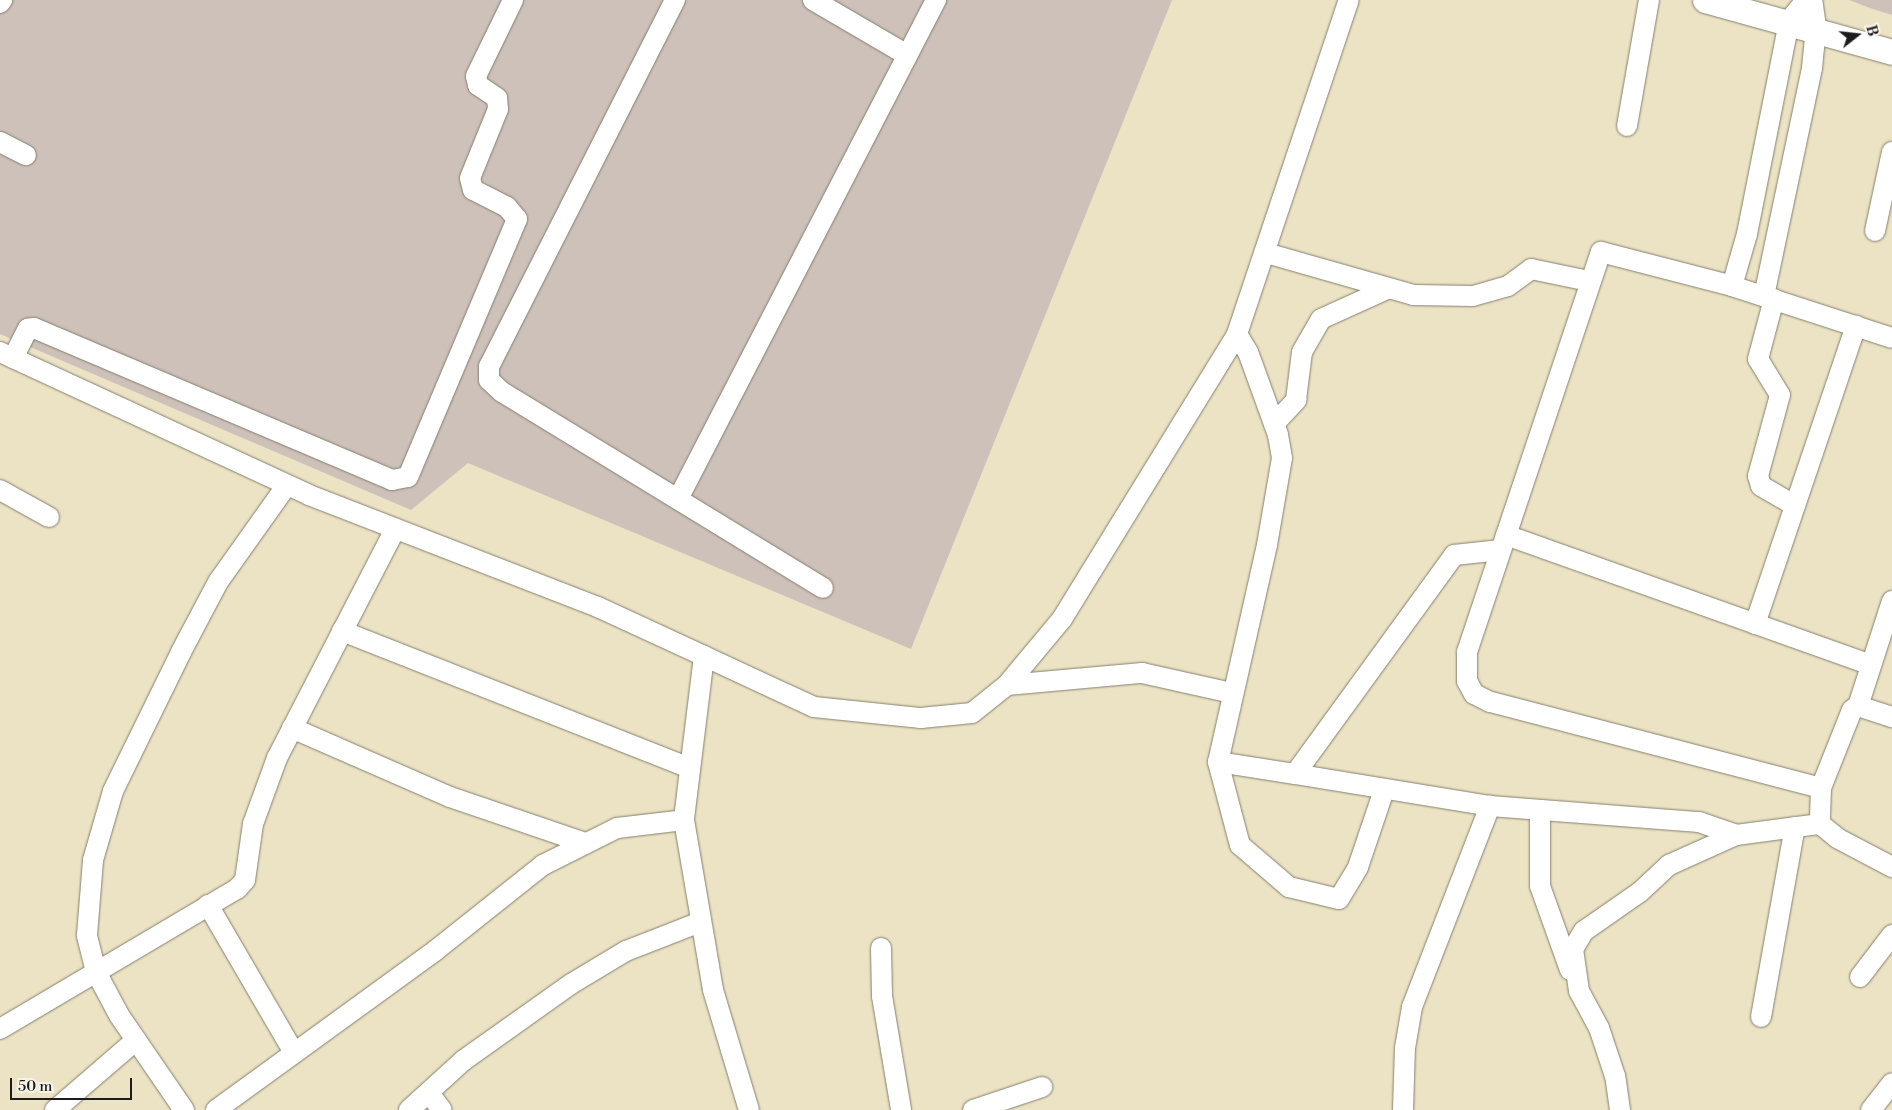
<!DOCTYPE html>
<style>
body{margin:0}
#map{position:relative;width:1892px;height:1110px;overflow:hidden;background:#ece3c4;font-family:"Libre Bodoni",serif}
div>[style]{position:absolute}
.industrial>*{inset:0;background:#cec1ba}
.roads{filter:drop-shadow(0 0 1px #848070) drop-shadow(0 0 1px #848070)}
.minor>*{height:20px;margin:-10px;padding:0 10px;transform-origin:10px;border-radius:10px;background:#fff}
.major>*{height:25px;margin:-12.5px;padding:0 12.5px;transform-origin:12.5px;border-radius:12.5px;background:#fff}
span{translate:-50% -50%;white-space:nowrap;text-align:center;line-height:1.15;-webkit-text-stroke:4px #f7f3e8;paint-order:stroke}
.north{position:absolute;left:1832px;top:10px;width:50px;height:50px;-webkit-text-stroke:4px #f7f3e8;paint-order:stroke;rotate:74deg;font-size:14px;font-weight:700;line-height:20px;text-align:center;color:#1c1c1c}
.north::after{content:'';display:block;margin:auto;width:18px;height:22px;background:#1c1c1c;clip-path:polygon(50% 0,100% 100%,50% 72%,0 100%)}
.scale{position:absolute;left:10px;top:1078px;width:122px;height:22px;box-sizing:border-box;border:2px solid #1c1c1c;border-top:0;padding-left:6px;font-size:15px;line-height:18px;white-space:nowrap;color:#1c1c1c;-webkit-text-stroke:4px #f7f3e8;paint-order:stroke}
</style>
<div id="map">
<div class="industrial">
<div style="clip-path:polygon(0 0,1172px 0,911px 649px,468px 463px,411px 510px,0 334px)"></div>
<div style="clip-path:polygon(1849px 0,1892px 0,1892px 15px,1870px 8px)"></div>
</div>
<div class="roads">
<div class="minor">
<div style="left:675px;top:0;width:411px;rotate:116.9deg"></div>
<div style="left:489px;top:366px;width:14px;rotate:90deg"></div>
<div style="left:489px;top:380px;width:18px;rotate:43deg"></div>
<div style="left:502px;top:392px;width:376px;rotate:31.4deg"></div>
<div style="left:813px;top:0;width:109px;rotate:30.3deg"></div>
<div style="left:0;top:3px;width:4px;rotate:-56deg"></div>
<div style="left:1627px;top:126px;width:128px;rotate:-80.1deg"></div>
<div style="left:0;top:142px;width:29px;rotate:27deg"></div>
<div style="left:1875px;top:231px;width:81px;rotate:-77.9deg"></div>
<div style="left:1266px;top:253px;width:153px;rotate:15.9deg"></div>
<div style="left:1413px;top:295px;width:60px;rotate:1deg"></div>
<div style="left:1473px;top:296px;width:36px;rotate:-16deg"></div>
<div style="left:1508px;top:286px;width:29px;rotate:-36deg"></div>
<div style="left:1531px;top:269px;width:59px;rotate:11.7deg"></div>
<div style="left:1732px;top:286px;width:54px;rotate:-73.9deg"></div>
<div style="left:1747px;top:234px;width:217px;rotate:-78.8deg"></div>
<div style="left:1789px;top:21px;width:27px;rotate:-51deg"></div>
<div style="left:1764px;top:296px;width:233px;rotate:-78.1deg"></div>
<div style="left:1812px;top:68px;width:41px;rotate:-84.4deg"></div>
<div style="left:1816px;top:27px;width:27px;rotate:-98deg"></div>
<div style="left:1774px;top:299px;width:62px;rotate:104.9deg"></div>
<div style="left:1758px;top:359px;width:42px;rotate:58.6deg"></div>
<div style="left:1780px;top:395px;width:84px;rotate:105.2deg"></div>
<div style="left:1758px;top:476px;width:10px;rotate:73deg"></div>
<div style="left:1761px;top:486px;width:39px;rotate:30deg"></div>
<div style="left:1237px;top:334px;width:21px;rotate:59deg"></div>
<div style="left:1248px;top:352px;width:88px;rotate:70.1deg"></div>
<div style="left:1278px;top:435px;width:23px;rotate:80deg"></div>
<div style="left:1282px;top:458px;width:88px;rotate:99.8deg"></div>
<div style="left:1267px;top:545px;width:222px;rotate:102.7deg"></div>
<div style="left:1218px;top:762px;width:86px;rotate:75.2deg"></div>
<div style="left:1240px;top:845px;width:65px;rotate:40.6deg"></div>
<div style="left:1289px;top:887px;width:51px;rotate:13.5deg"></div>
<div style="left:1339px;top:899px;width:37px;rotate:-59deg"></div>
<div style="left:1358px;top:867px;width:81px;rotate:-71.3deg"></div>
<div style="left:0;top:352px;width:340px;rotate:24.8deg"></div>
<div style="left:309px;top:495px;width:310px;rotate:21.2deg"></div>
<div style="left:598px;top:607px;width:117px;rotate:24.8deg"></div>
<div style="left:704px;top:656px;width:165px;rotate:97deg"></div>
<div style="left:684px;top:820px;width:172px;rotate:80.3deg"></div>
<div style="left:713px;top:990px;width:125px;rotate:73.3deg"></div>
<div style="left:13px;top:358px;width:33px;rotate:-63deg"></div>
<div style="left:28px;top:329px;width:6px;rotate:-9deg"></div>
<div style="left:34px;top:328px;width:389px;rotate:23deg"></div>
<div style="left:392px;top:480px;width:16px;rotate:-11deg"></div>
<div style="left:408px;top:477px;width:280px;rotate:-67.1deg"></div>
<div style="left:517px;top:219px;width:16px;rotate:-130deg"></div>
<div style="left:507px;top:207px;width:38px;rotate:-153deg"></div>
<div style="left:473px;top:190px;width:12px;rotate:-104deg"></div>
<div style="left:470px;top:178px;width:74px;rotate:-67.9deg"></div>
<div style="left:498px;top:109px;width:11px;rotate:-95deg"></div>
<div style="left:497px;top:98px;width:23px;rotate:-146deg"></div>
<div style="left:478px;top:85px;width:9px;rotate:-103deg"></div>
<div style="left:476px;top:76px;width:85px;rotate:-64deg"></div>
<div style="left:1274px;top:424px;width:33px;rotate:-47deg"></div>
<div style="left:1296px;top:400px;width:48px;rotate:-82.9deg"></div>
<div style="left:1302px;top:352px;width:38px;rotate:-60deg"></div>
<div style="left:1321px;top:319px;width:72px;rotate:-24.4deg"></div>
<div style="left:0;top:490px;width:56px;rotate:28.9deg"></div>
<div style="left:678px;top:499px;width:562px;rotate:-62.66deg"></div>
<div style="left:1506px;top:535px;width:387px;rotate:19.6deg"></div>
<div style="left:1892px;top:601px;width:110px;rotate:107.9deg"></div>
<div style="left:1858px;top:706px;width:7px;rotate:146deg"></div>
<div style="left:1852px;top:710px;width:84px;rotate:111.7deg"></div>
<div style="left:1821px;top:788px;width:36px;rotate:92deg"></div>
<div style="left:1820px;top:824px;width:22px;rotate:39deg"></div>
<div style="left:1837px;top:838px;width:62px;rotate:27.8deg"></div>
<div style="left:1755px;top:624px;width:315px;rotate:-71.3deg"></div>
<div style="left:342px;top:631px;width:373px;rotate:21.5deg"></div>
<div style="left:704px;top:656px;width:121px;rotate:24.9deg"></div>
<div style="left:814px;top:707px;width:108px;rotate:5.9deg"></div>
<div style="left:921px;top:718px;width:51px;rotate:-5.6deg"></div>
<div style="left:972px;top:713px;width:45px;rotate:-38.7deg"></div>
<div style="left:1007px;top:685px;width:86px;rotate:-50.2deg"></div>
<div style="left:1062px;top:619px;width:334px;rotate:-58.4deg"></div>
<div style="left:1237px;top:334px;width:352px;rotate:-71.5deg"></div>
<div style="left:1007px;top:685px;width:136px;rotate:-5.1deg"></div>
<div style="left:1142px;top:673px;width:92px;rotate:12.5deg"></div>
<div style="left:1858px;top:706px;width:36px;rotate:18deg"></div>
<div style="left:292px;top:728px;width:172px;rotate:23.6deg"></div>
<div style="left:450px;top:797px;width:139px;rotate:18.8deg"></div>
<div style="left:1218px;top:762px;width:78px;rotate:8.9deg"></div>
<div style="left:1295px;top:774px;width:271px;rotate:-54deg"></div>
<div style="left:1454px;top:555px;width:47px;rotate:-6.1deg"></div>
<div style="left:1295px;top:774px;width:198px;rotate:9.3deg"></div>
<div style="left:1490px;top:806px;width:210px;rotate:4.4deg"></div>
<div style="left:1699px;top:822px;width:39px;rotate:19deg"></div>
<div style="left:1821px;top:788px;width:342px;rotate:-165.4deg"></div>
<div style="left:1490px;top:702px;width:18px;rotate:-153deg"></div>
<div style="left:1474px;top:694px;width:15px;rotate:-118deg"></div>
<div style="left:1467px;top:681px;width:29px;rotate:-90deg"></div>
<div style="left:1467px;top:652px;width:422px;rotate:-71.5deg"></div>
<div style="left:1601px;top:252px;width:135px;rotate:14.5deg"></div>
<div style="left:1732px;top:286px;width:168px;rotate:18deg"></div>
<div style="left:1540px;top:810px;width:76px;rotate:90deg"></div>
<div style="left:1540px;top:886px;width:89px;rotate:70.3deg"></div>
<div style="left:208px;top:905px;width:171px;rotate:59.8deg"></div>
<div style="left:881px;top:948px;width:48px;rotate:88.8deg"></div>
<div style="left:882px;top:996px;width:116px;rotate:80.5deg"></div>
<div style="left:1860px;top:977px;width:53px;rotate:-52.7deg"></div>
<div style="left:1761px;top:1017px;width:193px;rotate:-79.9deg"></div>
<div style="left:0;top:1029px;width:275px;rotate:-30.6deg"></div>
<div style="left:237px;top:889px;width:12px;rotate:-48deg"></div>
<div style="left:245px;top:880px;width:57px;rotate:-81.9deg"></div>
<div style="left:253px;top:824px;width:70px;rotate:-70deg"></div>
<div style="left:277px;top:758px;width:258px;rotate:-62.7deg"></div>
<div style="left:429px;top:1093px;width:21px;rotate:53deg"></div>
<div style="left:55px;top:1110px;width:107px;rotate:-40.8deg"></div>
<div style="left:184px;top:1110px;width:115px;rotate:-124.4deg"></div>
<div style="left:119px;top:1015px;width:49px;rotate:-118.1deg"></div>
<div style="left:96px;top:972px;width:38px;rotate:-104deg"></div>
<div style="left:87px;top:935px;width:75px;rotate:-85.4deg"></div>
<div style="left:93px;top:860px;width:72px;rotate:-73.8deg"></div>
<div style="left:113px;top:791px;width:155px;rotate:-63.9deg"></div>
<div style="left:181px;top:652px;width:79px;rotate:-62.1deg"></div>
<div style="left:218px;top:582px;width:119px;rotate:-54.6deg"></div>
<div style="left:216px;top:1110px;width:272px;rotate:-36deg"></div>
<div style="left:436px;top:950px;width:137px;rotate:-38.5deg"></div>
<div style="left:543px;top:865px;width:83px;rotate:-26.6deg"></div>
<div style="left:617px;top:828px;width:67px;rotate:-6.8deg"></div>
<div style="left:409px;top:1110px;width:74px;rotate:-42.3deg"></div>
<div style="left:464px;top:1060px;width:131px;rotate:-35.4deg"></div>
<div style="left:571px;top:984px;width:64px;rotate:-31deg"></div>
<div style="left:626px;top:951px;width:77px;rotate:-21.3deg"></div>
<div style="left:973px;top:1110px;width:73px;rotate:-18.4deg"></div>
<div style="left:1403px;top:1110px;width:62px;rotate:-88.2deg"></div>
<div style="left:1405px;top:1048px;width:42px;rotate:-80.3deg"></div>
<div style="left:1412px;top:1007px;width:216px;rotate:-68.8deg"></div>
<div style="left:1620px;top:1110px;width:34px;rotate:-98deg"></div>
<div style="left:1615px;top:1076px;width:51px;rotate:-108.4deg"></div>
<div style="left:1599px;top:1028px;width:42px;rotate:-118.4deg"></div>
<div style="left:1579px;top:991px;width:42px;rotate:-98.1deg"></div>
<div style="left:1573px;top:949px;width:21px;rotate:-59deg"></div>
<div style="left:1584px;top:931px;width:68px;rotate:-34.9deg"></div>
<div style="left:1640px;top:892px;width:40px;rotate:-43deg"></div>
<div style="left:1669px;top:865px;width:73px;rotate:-24.1deg"></div>
<div style="left:1736px;top:835px;width:85px;rotate:-7.5deg"></div>
<div style="left:1871px;top:1110px;width:34px;rotate:-52deg"></div>
</div>
<div class="major">
<div style="left:1705px;top:0;width:194px;rotate:15.5deg"></div>
</div>
</div>
<div class="north">B</div>
<div class="scale">50 m</div>
</div>
